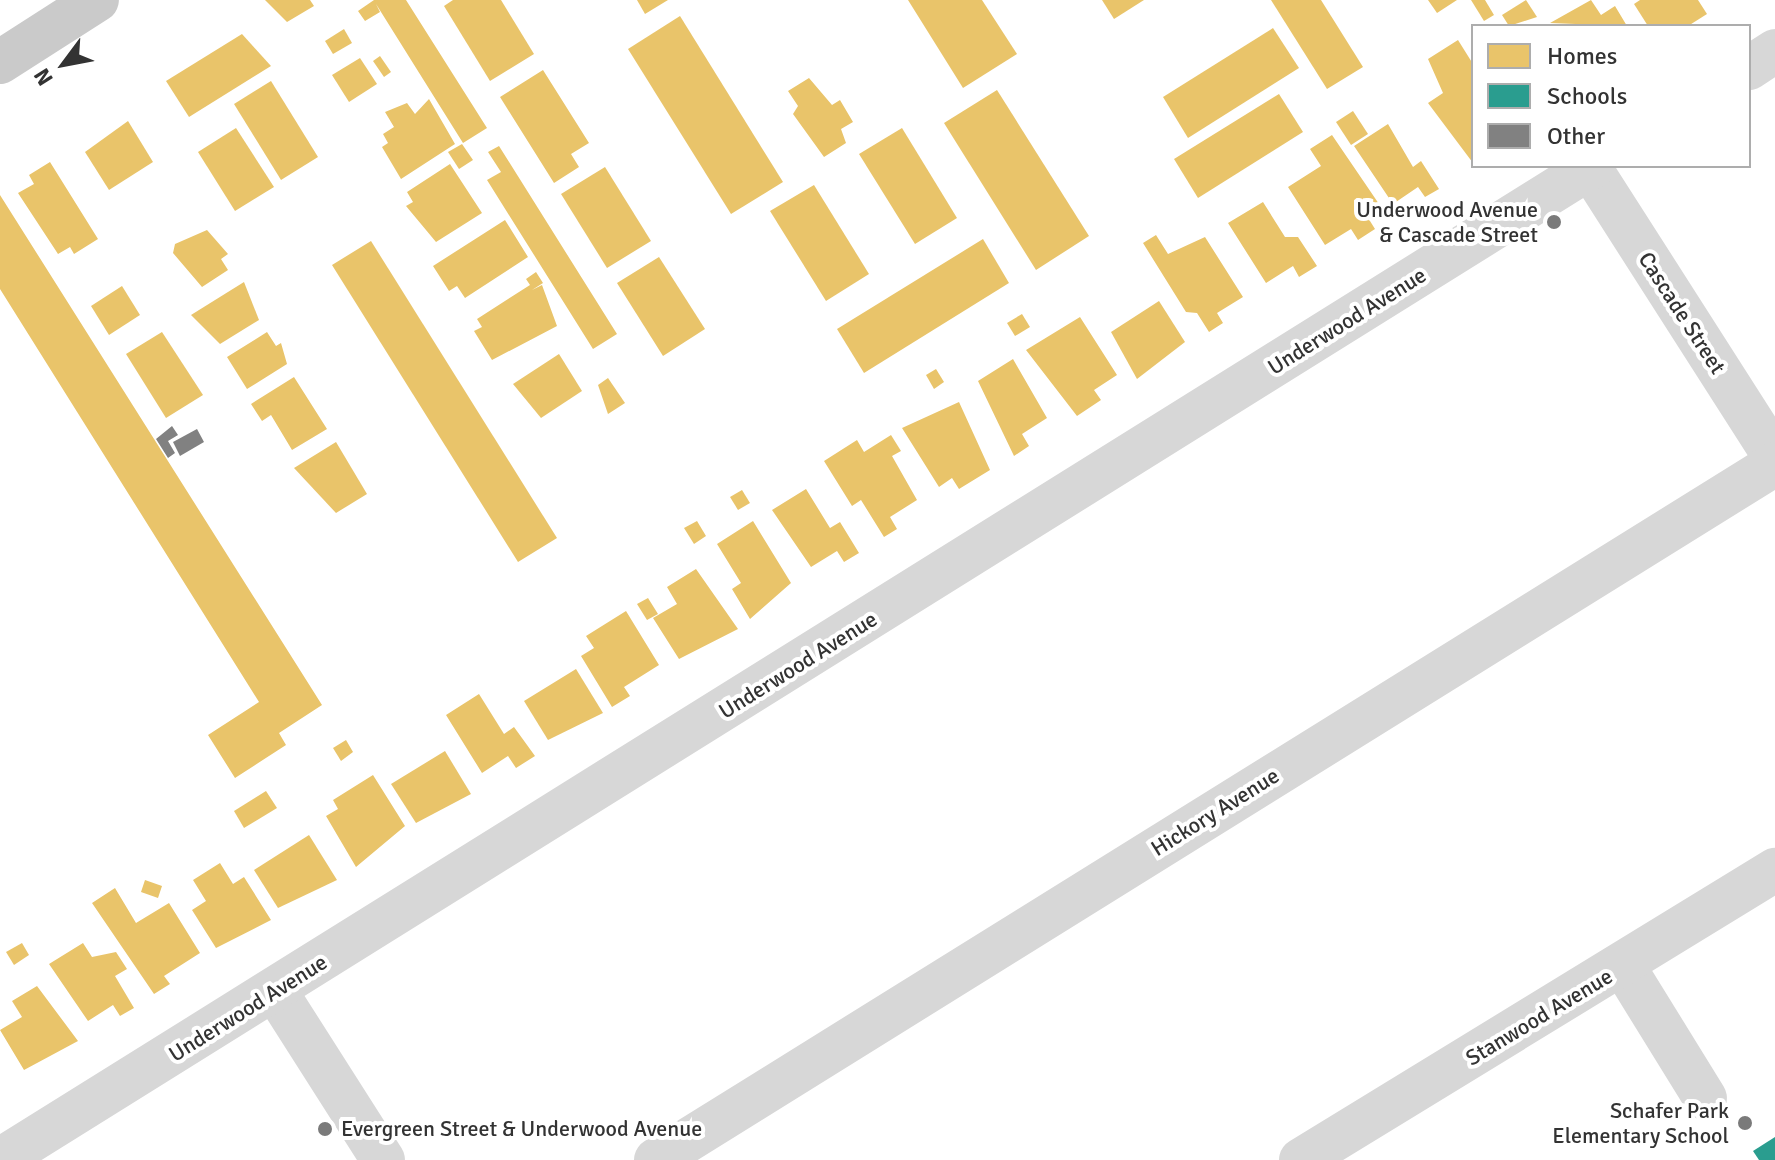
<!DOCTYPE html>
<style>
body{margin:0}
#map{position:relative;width:1775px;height:1160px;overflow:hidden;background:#fff;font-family:Signika,sans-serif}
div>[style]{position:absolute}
.homes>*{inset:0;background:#e9c46a}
.schools>*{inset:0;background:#2a9d8f}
.building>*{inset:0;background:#818181}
.minor>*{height:44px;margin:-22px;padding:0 22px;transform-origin:22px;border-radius:22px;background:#d7d7d7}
.major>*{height:44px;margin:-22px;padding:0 22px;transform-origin:22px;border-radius:22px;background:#cacaca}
.dots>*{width:22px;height:22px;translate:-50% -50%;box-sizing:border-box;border:4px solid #fff;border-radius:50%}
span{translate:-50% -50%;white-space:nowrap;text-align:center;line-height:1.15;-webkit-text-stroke:8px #fff;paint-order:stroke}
.poi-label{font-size:22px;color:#333}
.right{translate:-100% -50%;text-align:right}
.left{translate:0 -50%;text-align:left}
.street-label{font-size:22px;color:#333}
.legend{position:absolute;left:1471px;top:24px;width:280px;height:144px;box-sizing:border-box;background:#fff;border:2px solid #adadad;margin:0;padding:10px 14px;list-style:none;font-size:24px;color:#333}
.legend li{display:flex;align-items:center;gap:16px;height:40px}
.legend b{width:40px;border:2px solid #adadad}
.north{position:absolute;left:24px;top:24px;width:80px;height:80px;-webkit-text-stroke:6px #fff;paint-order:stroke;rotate:238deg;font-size:22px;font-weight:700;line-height:32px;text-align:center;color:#333}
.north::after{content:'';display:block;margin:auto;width:28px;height:36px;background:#333;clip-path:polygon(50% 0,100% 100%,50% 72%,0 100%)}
</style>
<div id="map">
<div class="homes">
<div style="clip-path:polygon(265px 0,310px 0,314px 6px,287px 22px)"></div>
<div style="clip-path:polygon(374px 0,406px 0,487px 128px,463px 143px,376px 4px,380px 12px,365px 21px,358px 11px)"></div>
<div style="clip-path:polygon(453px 0,501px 0,534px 54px,490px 81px,444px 6px)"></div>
<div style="clip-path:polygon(637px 0,668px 0,645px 14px)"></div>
<div style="clip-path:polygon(908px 0,982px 0,1017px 54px,963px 88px)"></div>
<div style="clip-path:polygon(1102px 0,1144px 0,1114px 19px)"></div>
<div style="clip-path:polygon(1271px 0,1321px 0,1363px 67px,1327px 89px)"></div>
<div style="clip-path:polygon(1428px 0,1457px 0,1437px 13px)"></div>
<div style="clip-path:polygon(1471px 0,1485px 0,1494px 15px,1484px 21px)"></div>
<div style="clip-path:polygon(1526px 0,1537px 17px,1509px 26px,1502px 15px)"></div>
<div style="clip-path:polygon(1591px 0,1601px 15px,1615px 6px,1627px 26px,1550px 23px)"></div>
<div style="clip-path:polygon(1640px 0,1698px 0,1707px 14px,1688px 26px,1648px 26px,1634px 4px)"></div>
<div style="clip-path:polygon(680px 16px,783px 182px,731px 214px,628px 49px)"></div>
<div style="clip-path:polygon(1273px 28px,1299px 68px,1188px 138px,1163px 97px)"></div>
<div style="clip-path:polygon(344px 29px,352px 43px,333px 54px,325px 41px)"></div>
<div style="clip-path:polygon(242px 34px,271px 66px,189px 117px,166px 81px)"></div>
<div style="clip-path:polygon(1458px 40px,1473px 64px,1473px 163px,1428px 103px,1443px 93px,1428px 59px)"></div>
<div style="clip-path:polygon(380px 56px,391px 72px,384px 77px,373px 61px)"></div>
<div style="clip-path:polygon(360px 58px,377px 84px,349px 102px,332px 75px)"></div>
<div style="clip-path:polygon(543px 70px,589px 143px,571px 154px,579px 167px,554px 183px,500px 97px)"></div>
<div style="clip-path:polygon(809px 78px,832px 105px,840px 100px,853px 122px,841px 129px,846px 143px,824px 157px,793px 114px,798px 106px,788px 91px)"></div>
<div style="clip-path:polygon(271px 81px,318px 157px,281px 180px,234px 104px)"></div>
<div style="clip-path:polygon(997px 90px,1089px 236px,1036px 270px,944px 123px)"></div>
<div style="clip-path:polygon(1279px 94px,1303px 132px,1198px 198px,1174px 159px)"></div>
<div style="clip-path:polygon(429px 99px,455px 144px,401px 179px,382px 147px,388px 143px,383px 134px,394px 127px,385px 112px,407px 103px,415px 114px)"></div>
<div style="clip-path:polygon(1353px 111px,1368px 134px,1351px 145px,1336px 122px)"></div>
<div style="clip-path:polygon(128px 121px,153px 162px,109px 190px,85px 152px)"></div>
<div style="clip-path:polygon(1388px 124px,1413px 167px,1421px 161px,1439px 189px,1425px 197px,1418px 187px,1393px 204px,1354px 146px)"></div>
<div style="clip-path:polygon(236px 128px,274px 187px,235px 211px,198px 152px)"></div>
<div style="clip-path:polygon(902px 128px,957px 218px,915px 244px,859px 154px)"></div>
<div style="clip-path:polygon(1332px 135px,1379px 204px,1365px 213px,1375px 229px,1358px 240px,1351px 229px,1325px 245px,1288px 187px,1321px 166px,1310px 149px)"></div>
<div style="clip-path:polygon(462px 144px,473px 160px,459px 169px,448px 152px)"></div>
<div style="clip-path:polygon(499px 146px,617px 334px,593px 349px,487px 180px,501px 172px,488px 152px)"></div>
<div style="clip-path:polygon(50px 162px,98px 239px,74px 254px,70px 247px,58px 254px,18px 193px,34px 184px,29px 175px)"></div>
<div style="clip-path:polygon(450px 164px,482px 213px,436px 242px,406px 206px,413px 202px,407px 192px)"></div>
<div style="clip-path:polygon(605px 167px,651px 241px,607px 268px,561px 194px)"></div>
<div style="clip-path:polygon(814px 185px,869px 274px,826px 301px,770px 211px)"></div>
<div style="clip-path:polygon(0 195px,322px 705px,279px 733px,286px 745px,235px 778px,208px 735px,259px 702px,0 289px)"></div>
<div style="clip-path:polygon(1263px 202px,1285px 237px,1298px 237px,1317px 266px,1299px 277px,1293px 266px,1266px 283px,1228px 223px)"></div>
<div style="clip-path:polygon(505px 220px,528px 257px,465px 298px,457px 286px,449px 291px,433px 266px)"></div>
<div style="clip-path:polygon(207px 230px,228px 254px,221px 259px,228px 270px,202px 287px,173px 253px,175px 244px)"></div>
<div style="clip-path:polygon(1156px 235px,1168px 254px,1205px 237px,1243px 297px,1217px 313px,1223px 323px,1209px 332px,1197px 313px,1186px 312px,1143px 243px)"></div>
<div style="clip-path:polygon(983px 239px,1009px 283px,864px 373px,837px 329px)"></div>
<div style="clip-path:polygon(371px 241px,557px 538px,518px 562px,332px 265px)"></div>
<div style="clip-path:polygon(659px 257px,705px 329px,663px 356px,617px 283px)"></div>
<div style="clip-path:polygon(536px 272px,543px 283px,532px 290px,542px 285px,557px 326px,492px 360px,474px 331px,482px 327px,477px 319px,530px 285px,526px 279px)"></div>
<div style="clip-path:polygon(244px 282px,259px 320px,220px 344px,191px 315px)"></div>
<div style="clip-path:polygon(122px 286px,140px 315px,109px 335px,91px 306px)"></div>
<div style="clip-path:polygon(1159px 301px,1185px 342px,1137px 379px,1111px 332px)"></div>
<div style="clip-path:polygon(1022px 314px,1030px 327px,1015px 336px,1007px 323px)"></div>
<div style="clip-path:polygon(1080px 317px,1117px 375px,1094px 390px,1101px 400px,1077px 416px,1026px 350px)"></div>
<div style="clip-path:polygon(162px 332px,203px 395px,166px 418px,126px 354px)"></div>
<div style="clip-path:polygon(267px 332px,276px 346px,281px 343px,287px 364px,247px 389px,227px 357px)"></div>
<div style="clip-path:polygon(559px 354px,582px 391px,541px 418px,513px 384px)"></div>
<div style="clip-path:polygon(1013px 359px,1047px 418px,1022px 434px,1029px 446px,1014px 456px,978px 381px)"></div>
<div style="clip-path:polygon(936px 369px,944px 382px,934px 389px,926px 375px)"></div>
<div style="clip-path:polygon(294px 377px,327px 429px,292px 450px,271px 415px,262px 421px,251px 404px)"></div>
<div style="clip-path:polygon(608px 378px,625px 403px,608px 414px,598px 385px)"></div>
<div style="clip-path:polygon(959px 402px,990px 470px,959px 489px,952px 478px,939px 487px,902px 428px)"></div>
<div style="clip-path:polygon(891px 435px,901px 451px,892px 456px,917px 500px,890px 517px,897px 529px,884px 537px,861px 500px,852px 506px,824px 461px,857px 440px,864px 452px)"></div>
<div style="clip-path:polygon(336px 442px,367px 494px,336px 513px,294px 468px)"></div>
<div style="clip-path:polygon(806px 489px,830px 528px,840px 522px,859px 553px,844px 562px,837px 551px,811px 567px,772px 510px)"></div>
<div style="clip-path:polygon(742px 490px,750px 503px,738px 510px,730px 497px)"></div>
<div style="clip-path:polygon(697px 521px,706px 536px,694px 544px,684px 528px)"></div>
<div style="clip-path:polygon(753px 521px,791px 583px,750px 619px,732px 589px,741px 583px,717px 544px)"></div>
<div style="clip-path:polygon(696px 569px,738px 629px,679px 659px,653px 618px,677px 604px,667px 587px)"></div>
<div style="clip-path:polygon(648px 598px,658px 614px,647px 620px,637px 604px)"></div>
<div style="clip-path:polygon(626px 611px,659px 665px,624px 687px,630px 696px,612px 707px,581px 656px,594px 648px,586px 636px)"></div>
<div style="clip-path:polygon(576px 669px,603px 713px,548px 740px,524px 701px)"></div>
<div style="clip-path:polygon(479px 694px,504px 734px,514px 727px,535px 756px,516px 768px,508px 756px,482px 773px,446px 715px)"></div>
<div style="clip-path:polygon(346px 740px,353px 752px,341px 761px,333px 748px)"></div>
<div style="clip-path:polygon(445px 751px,471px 794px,416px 823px,391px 784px)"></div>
<div style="clip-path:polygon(373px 775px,405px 826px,356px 867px,326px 816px,338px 809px,333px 800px)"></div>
<div style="clip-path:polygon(266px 791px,277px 808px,244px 828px,234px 811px)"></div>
<div style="clip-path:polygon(309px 835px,337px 880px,278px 908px,254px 870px)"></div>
<div style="clip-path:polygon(220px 863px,233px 884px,244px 877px,271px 920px,216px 948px,192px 910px,206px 901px,193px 880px)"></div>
<div style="clip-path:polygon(145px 880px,162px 886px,158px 898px,141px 892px)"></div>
<div style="clip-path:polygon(115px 888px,136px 923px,169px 903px,200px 953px,164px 976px,170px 984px,154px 994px,92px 903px)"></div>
<div style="clip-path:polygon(22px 943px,29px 955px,14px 965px,6px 952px)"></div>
<div style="clip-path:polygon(83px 943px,92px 957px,116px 952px,127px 969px,115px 976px,134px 1008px,120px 1016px,113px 1005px,88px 1021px,49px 964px)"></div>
<div style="clip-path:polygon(37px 986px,78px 1041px,24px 1070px,0 1030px,22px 1017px,12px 1001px)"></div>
</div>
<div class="schools">
<div style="clip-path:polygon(1775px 1137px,1775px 1160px,1759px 1160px,1753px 1151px)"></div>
</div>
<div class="building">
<div style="clip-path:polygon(172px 426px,178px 435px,168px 441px,175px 453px,168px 458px,156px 439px)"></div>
<div style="clip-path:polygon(197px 429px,204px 442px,180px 456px,173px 442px)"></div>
</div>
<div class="minor">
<div style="left:1749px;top:68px;width:31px;rotate:-33deg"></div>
<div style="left:1590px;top:168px;width:343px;rotate:57.4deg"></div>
<div style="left:1624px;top:967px;width:154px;rotate:58.3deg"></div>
<div style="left:276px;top:992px;width:199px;rotate:57.5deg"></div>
<div style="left:0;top:1160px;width:1878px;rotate:-31.96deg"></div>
<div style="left:656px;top:1160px;width:1318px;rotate:-31.88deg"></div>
<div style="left:1301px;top:1160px;width:556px;rotate:-31.46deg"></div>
</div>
<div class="major">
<div style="left:0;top:62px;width:115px;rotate:-32.6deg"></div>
</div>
<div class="dots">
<div style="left:1554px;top:222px;background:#7a7a7a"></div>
<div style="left:1745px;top:1123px;background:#7a7a7a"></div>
<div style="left:325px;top:1129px;background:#7a7a7a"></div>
</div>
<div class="poi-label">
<span class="right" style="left:1538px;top:222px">Underwood Avenue<br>&amp; Cascade Street</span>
<span class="right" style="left:1729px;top:1123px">Schafer Park<br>Elementary School</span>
<span class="left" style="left:341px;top:1129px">Evergreen Street &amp; Underwood Avenue</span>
</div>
<div class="street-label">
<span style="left:1682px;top:313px;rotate:57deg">Cascade Street</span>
<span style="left:1347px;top:321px;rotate:-32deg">Underwood Avenue</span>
<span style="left:798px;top:665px;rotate:-32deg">Underwood Avenue</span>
<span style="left:1215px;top:812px;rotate:-32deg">Hickory Avenue</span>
<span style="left:248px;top:1008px;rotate:-32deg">Underwood Avenue</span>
<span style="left:1539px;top:1017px;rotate:-31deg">Stanwood Avenue</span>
</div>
<ul class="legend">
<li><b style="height:22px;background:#e9c46a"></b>Homes</li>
<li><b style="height:22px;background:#2a9d8f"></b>Schools</li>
<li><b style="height:22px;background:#818181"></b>Other</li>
</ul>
<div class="north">N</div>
</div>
